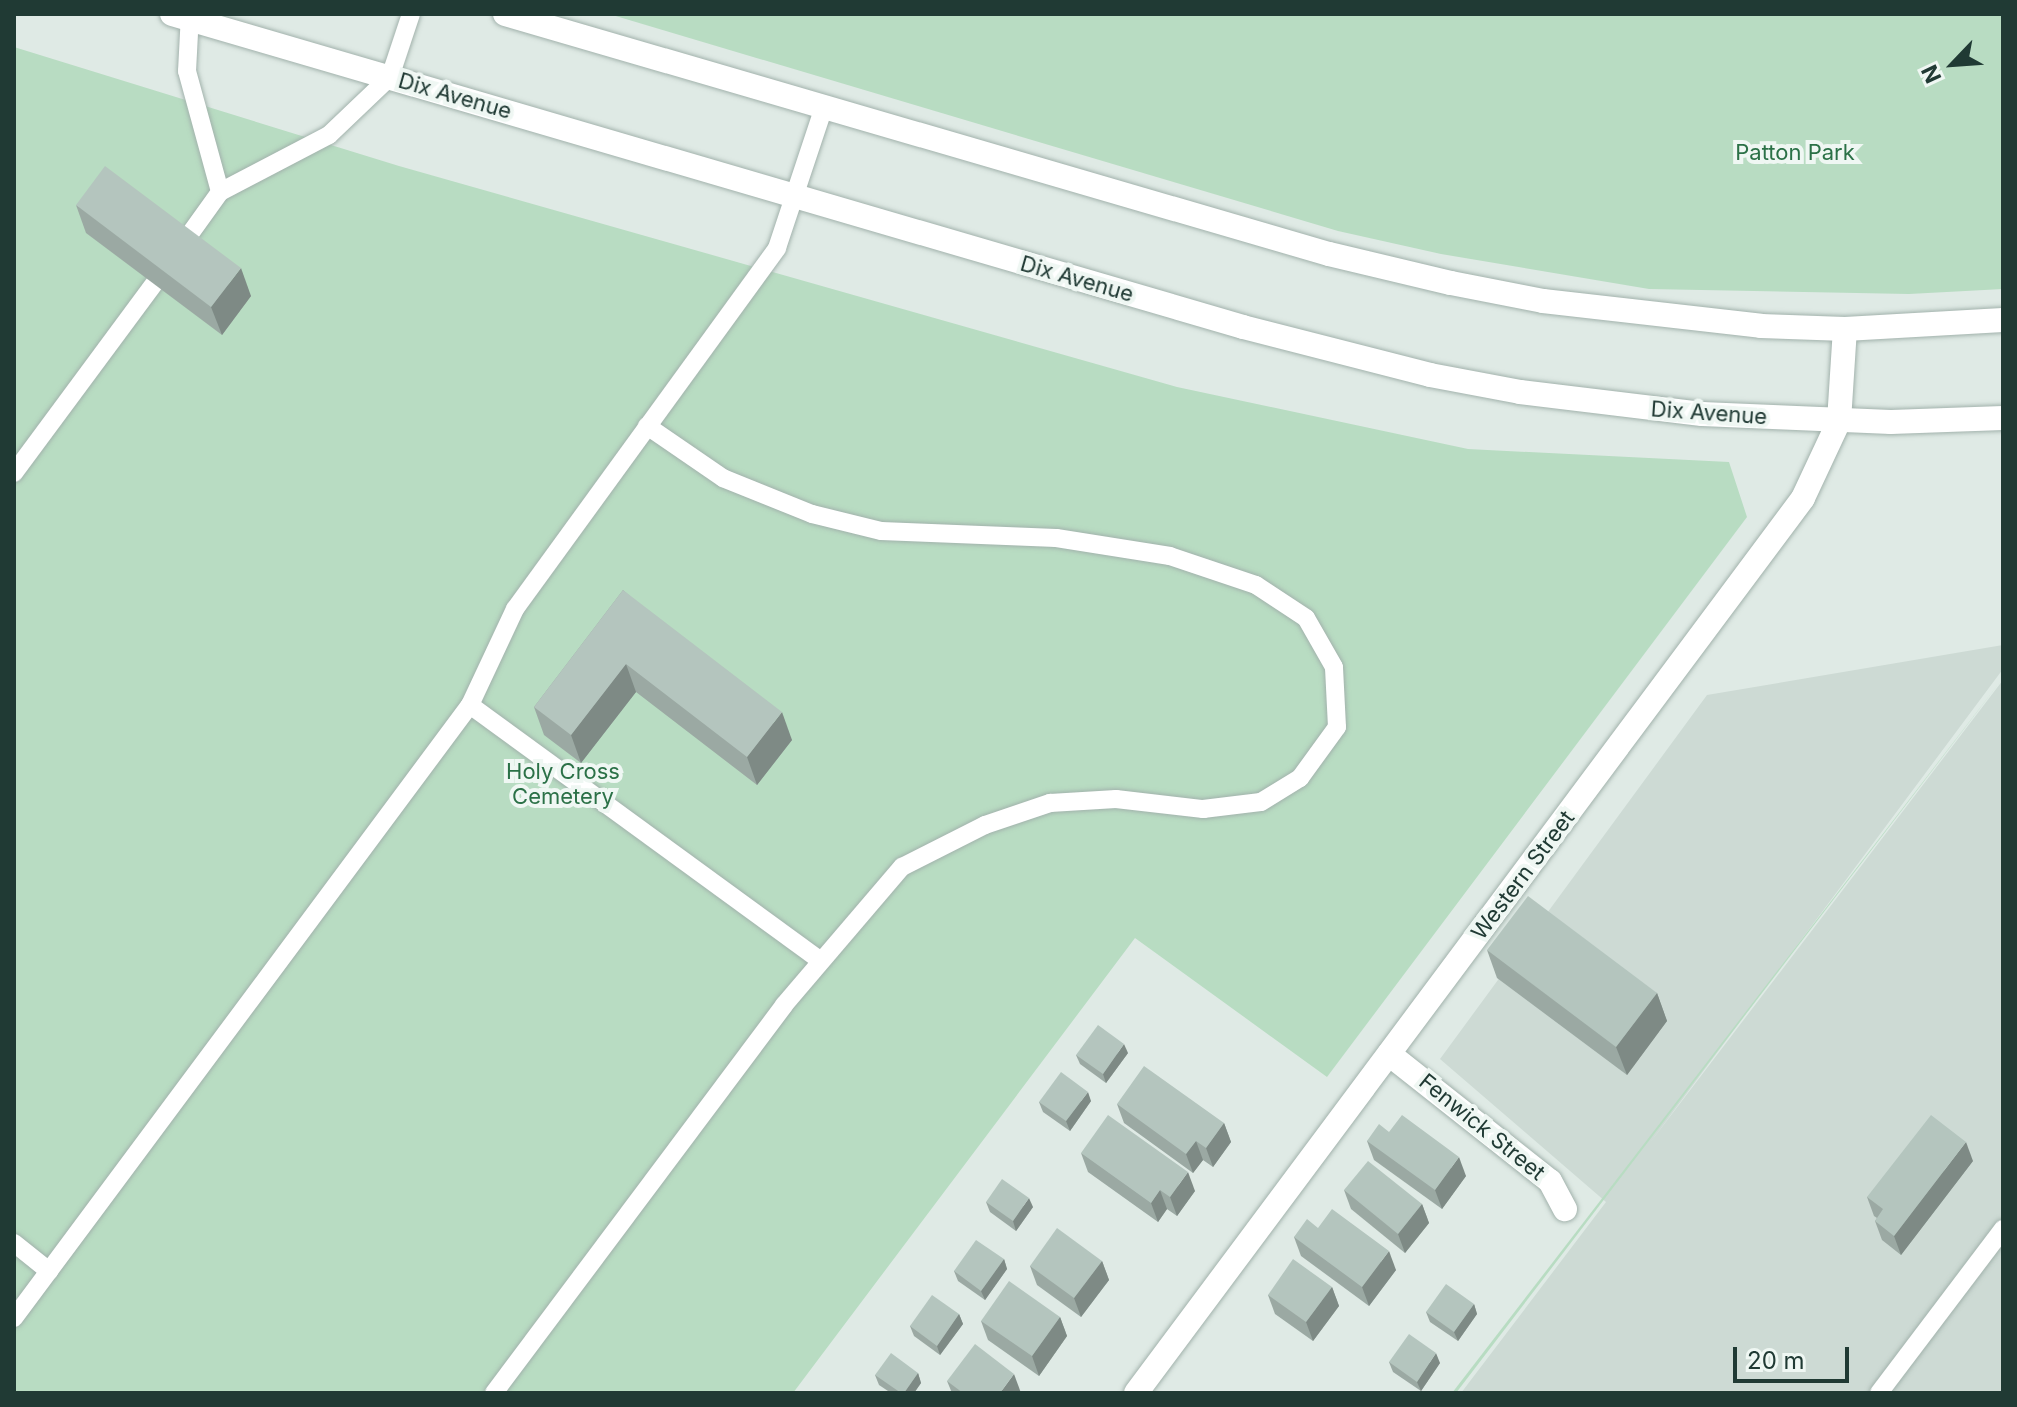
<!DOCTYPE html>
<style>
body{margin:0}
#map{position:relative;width:2017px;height:1407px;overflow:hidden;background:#dfeae5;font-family:Inter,sans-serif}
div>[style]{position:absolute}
.built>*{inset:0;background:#cddad4}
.green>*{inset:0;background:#b8dcc2}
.roads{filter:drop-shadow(0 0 2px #a2b2ac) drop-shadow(0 0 2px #a2b2ac)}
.lane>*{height:18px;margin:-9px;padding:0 9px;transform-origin:9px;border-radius:9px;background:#fff}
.street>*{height:24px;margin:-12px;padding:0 12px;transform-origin:12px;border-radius:12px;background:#fff}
.secondary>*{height:24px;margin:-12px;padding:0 12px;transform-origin:12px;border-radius:12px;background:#fff}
.wall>*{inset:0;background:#9ba9a3}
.shaded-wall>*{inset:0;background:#7e8a85}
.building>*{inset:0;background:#b4c5be}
span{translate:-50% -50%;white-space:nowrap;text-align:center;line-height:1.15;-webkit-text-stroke:8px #eff7f3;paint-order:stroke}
.street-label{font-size:22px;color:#203a34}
.park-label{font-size:22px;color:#2b7147}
.frame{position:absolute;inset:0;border:16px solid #203a34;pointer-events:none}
.north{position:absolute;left:1913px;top:24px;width:80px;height:80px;-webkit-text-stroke:6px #eff7f3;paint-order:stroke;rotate:245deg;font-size:22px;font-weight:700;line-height:32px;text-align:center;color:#203a34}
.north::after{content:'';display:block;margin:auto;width:28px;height:36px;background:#203a34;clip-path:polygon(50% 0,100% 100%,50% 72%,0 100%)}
.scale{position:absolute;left:1733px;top:1347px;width:116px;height:36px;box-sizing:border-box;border:4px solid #203a34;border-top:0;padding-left:10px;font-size:24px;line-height:28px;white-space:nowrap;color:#203a34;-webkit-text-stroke:6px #eff7f3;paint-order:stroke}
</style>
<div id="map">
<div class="built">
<div style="clip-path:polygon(2003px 645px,2003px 669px,1649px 1144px,2003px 680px,2003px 1393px,1461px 1393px,1606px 1202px,1440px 1059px,1707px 695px)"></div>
</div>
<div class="green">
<div style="clip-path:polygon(609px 14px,2003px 14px,2003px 289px,1909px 294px,1649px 289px,1441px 254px,1338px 231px)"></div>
<div style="clip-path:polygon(14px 47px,399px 166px,1177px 387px,1468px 449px,1729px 462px,1747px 517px,1327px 1077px,1135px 938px,793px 1393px,14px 1393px)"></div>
<div style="clip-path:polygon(2003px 678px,1456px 1393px,1452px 1393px)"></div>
</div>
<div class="roads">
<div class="lane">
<div style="left:190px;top:14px;width:57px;rotate:93deg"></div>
<div style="left:187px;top:71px;width:125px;rotate:74.7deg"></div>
<div style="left:182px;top:245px;width:65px;rotate:-54.4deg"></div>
<div style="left:220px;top:192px;width:123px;rotate:-27.6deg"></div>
<div style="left:329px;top:135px;width:84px;rotate:-43.6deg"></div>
<div style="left:390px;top:77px;width:66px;rotate:-71.6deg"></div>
<div style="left:14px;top:473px;width:235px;rotate:-53.5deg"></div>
<div style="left:470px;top:705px;width:433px;rotate:36.1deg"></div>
<div style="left:14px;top:1243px;width:45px;rotate:38.7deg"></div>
<div style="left:14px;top:1318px;width:764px;rotate:-53.36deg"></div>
<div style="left:470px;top:705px;width:106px;rotate:-64.9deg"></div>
<div style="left:515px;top:609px;width:446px;rotate:-54deg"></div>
<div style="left:777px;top:248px;width:149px;rotate:-71.6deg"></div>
<div style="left:494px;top:1393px;width:484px;rotate:-53.2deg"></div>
<div style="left:784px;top:1005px;width:182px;rotate:-49.5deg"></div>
<div style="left:902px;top:867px;width:93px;rotate:-26.8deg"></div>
<div style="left:985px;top:825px;width:69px;rotate:-18.7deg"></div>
<div style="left:1050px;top:803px;width:66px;rotate:-3.5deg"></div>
<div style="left:1116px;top:799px;width:88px;rotate:6.6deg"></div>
<div style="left:1203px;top:809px;width:58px;rotate:-6.9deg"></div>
<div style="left:1261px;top:802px;width:46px;rotate:-31.6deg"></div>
<div style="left:1300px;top:778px;width:63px;rotate:-54deg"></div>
<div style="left:1337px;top:727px;width:60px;rotate:-92.9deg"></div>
<div style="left:1334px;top:667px;width:56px;rotate:-119.7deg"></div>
<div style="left:1306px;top:618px;width:60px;rotate:-146.6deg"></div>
<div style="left:1256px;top:585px;width:91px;rotate:-161.4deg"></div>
<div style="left:1170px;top:556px;width:115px;rotate:-171deg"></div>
<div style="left:1056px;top:538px;width:175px;rotate:-177.7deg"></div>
<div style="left:881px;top:531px;width:71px;rotate:-166.2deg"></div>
<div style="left:812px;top:514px;width:96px;rotate:-158deg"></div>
<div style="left:723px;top:478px;width:92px;rotate:-145.6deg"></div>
<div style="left:1879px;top:1393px;width:206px;rotate:-52.9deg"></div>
</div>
<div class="street">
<div style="left:1389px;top:1054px;width:205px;rotate:38.3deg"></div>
<div style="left:1550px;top:1181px;width:32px;rotate:62deg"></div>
<div style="left:1136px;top:1393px;width:1116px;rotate:-53.3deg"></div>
<div style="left:1803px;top:498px;width:85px;rotate:-64.9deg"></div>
<div style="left:1839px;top:421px;width:92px;rotate:-86.3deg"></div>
</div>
<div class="secondary">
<div style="left:172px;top:14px;width:1116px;rotate:16.29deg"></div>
<div style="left:1243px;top:327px;width:193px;rotate:14.4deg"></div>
<div style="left:1430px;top:375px;width:92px;rotate:10.7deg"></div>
<div style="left:1520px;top:392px;width:183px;rotate:6.9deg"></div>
<div style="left:1702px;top:414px;width:189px;rotate:2.4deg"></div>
<div style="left:1891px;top:422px;width:112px;rotate:-2deg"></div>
<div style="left:505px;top:14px;width:858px;rotate:16.24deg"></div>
<div style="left:1329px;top:254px;width:125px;rotate:13.4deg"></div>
<div style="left:1451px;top:283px;width:94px;rotate:11.1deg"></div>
<div style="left:1543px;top:301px;width:219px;rotate:6.5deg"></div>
<div style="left:1761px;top:326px;width:84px;rotate:2deg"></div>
<div style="left:1845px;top:329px;width:158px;rotate:-3.3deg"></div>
</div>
</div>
<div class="wall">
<div style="clip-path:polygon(76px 205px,251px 296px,222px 335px,86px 233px)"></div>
<div style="clip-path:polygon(623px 590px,792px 740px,757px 785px,636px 692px,581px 763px,544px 735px,534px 707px)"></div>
<div style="clip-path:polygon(1487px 950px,1657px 993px,1667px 1021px,1627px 1075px,1497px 978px)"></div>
<div style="clip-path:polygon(1128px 1053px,1106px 1083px,1080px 1064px,1076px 1055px)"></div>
<div style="clip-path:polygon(1091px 1101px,1070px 1131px,1043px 1112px,1039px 1102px)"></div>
<div style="clip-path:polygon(1117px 1104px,1224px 1123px,1231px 1142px,1213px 1167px,1203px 1160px,1193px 1173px,1124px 1123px)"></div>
<div style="clip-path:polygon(1389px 1132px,1466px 1176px,1442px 1209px,1374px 1160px,1367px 1141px)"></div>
<div style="clip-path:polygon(1081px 1153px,1195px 1191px,1177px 1216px,1167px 1209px,1158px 1222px,1088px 1172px)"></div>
<div style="clip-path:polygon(1973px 1161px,1901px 1255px,1882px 1240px,1875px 1221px,1877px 1218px,1874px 1216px,1867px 1197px)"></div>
<div style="clip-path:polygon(1344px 1190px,1422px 1204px,1429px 1223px,1405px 1253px,1351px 1209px)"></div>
<div style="clip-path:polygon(986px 1202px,1033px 1207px,1016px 1231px,990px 1212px)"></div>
<div style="clip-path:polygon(1318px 1228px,1396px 1270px,1369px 1306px,1301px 1256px,1294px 1237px)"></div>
<div style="clip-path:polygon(1004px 1259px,1007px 1269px,985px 1300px,958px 1281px,954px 1271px)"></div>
<div style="clip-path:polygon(1102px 1261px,1109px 1280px,1081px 1317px,1037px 1285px,1030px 1266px)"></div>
<div style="clip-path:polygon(1332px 1287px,1339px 1306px,1313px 1341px,1275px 1314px,1268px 1295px)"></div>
<div style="clip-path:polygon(1474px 1304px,1477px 1314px,1458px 1341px,1430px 1322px,1426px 1312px)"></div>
<div style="clip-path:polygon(959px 1314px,963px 1324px,940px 1355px,914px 1336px,910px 1326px)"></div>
<div style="clip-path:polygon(1060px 1317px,1067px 1336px,1039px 1376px,988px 1340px,981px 1321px)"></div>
<div style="clip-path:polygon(1389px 1362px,1440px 1363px,1421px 1391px,1393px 1372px)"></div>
<div style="clip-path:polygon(918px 1373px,921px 1383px,914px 1393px,891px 1393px,879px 1385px,875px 1375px)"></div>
<div style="clip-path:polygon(947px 1381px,1021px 1393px,952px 1393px)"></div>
</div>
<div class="shaded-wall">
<div style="clip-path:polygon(241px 268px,251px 296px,222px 335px,211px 307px)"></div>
<div style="clip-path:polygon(626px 664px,636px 692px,581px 763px,571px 735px)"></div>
<div style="clip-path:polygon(782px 712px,792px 740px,757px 785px,747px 757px)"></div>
<div style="clip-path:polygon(1657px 993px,1667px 1021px,1627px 1075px,1616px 1047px)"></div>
<div style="clip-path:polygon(1124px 1044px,1128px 1053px,1106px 1083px,1103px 1074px)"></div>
<div style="clip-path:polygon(1088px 1092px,1091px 1101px,1070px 1131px,1066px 1121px)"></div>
<div style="clip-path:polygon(1224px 1123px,1231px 1142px,1213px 1167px,1206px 1148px)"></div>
<div style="clip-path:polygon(1196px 1141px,1203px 1160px,1193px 1173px,1186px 1154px)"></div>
<div style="clip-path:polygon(1966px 1142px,1973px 1161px,1901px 1255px,1894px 1236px)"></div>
<div style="clip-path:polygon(1459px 1157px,1466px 1176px,1442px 1209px,1435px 1190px)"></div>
<div style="clip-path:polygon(1188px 1172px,1195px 1191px,1177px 1216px,1170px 1197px)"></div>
<div style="clip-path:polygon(1160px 1190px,1167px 1209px,1158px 1222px,1151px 1203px)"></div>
<div style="clip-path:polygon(1029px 1198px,1033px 1207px,1016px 1231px,1013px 1221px)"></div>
<div style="clip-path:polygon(1422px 1204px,1429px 1223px,1405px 1253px,1398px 1234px)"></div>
<div style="clip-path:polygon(1389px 1251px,1396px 1270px,1369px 1306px,1362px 1287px)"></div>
<div style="clip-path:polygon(1004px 1259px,1007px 1269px,985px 1300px,981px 1291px)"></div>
<div style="clip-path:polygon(1102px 1261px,1109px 1280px,1081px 1317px,1074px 1298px)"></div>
<div style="clip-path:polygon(1332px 1287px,1339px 1306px,1313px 1341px,1306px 1322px)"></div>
<div style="clip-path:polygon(1474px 1304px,1477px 1314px,1458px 1341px,1454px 1332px)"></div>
<div style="clip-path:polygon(959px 1314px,963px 1324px,940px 1355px,937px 1346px)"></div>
<div style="clip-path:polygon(1060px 1317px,1067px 1336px,1039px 1376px,1032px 1356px)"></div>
<div style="clip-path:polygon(1436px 1353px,1440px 1363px,1421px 1391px,1417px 1382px)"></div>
<div style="clip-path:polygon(918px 1373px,921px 1383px,914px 1393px,904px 1393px)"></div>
<div style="clip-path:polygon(1014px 1374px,1021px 1393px,1000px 1393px)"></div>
</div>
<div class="building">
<div style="clip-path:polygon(105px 166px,241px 268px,211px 307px,76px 205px)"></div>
<div style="clip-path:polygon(623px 590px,782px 712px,747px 757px,626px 664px,571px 735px,534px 707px)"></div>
<div style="clip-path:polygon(1528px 896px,1657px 993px,1616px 1047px,1487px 950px)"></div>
<div style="clip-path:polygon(1098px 1025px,1124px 1044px,1103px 1074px,1076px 1055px)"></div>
<div style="clip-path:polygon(1144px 1066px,1224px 1123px,1206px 1148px,1196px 1141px,1186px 1154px,1117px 1104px)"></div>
<div style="clip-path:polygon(1061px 1072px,1088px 1092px,1066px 1121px,1039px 1102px)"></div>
<div style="clip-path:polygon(1108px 1115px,1188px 1172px,1170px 1197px,1160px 1190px,1151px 1203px,1081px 1153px)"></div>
<div style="clip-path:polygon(1402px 1115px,1459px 1157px,1435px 1190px,1367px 1141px,1379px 1124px,1389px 1132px)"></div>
<div style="clip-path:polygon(1931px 1115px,1966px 1142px,1894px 1236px,1875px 1221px,1883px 1209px,1867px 1197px)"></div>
<div style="clip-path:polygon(1368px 1161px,1422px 1204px,1398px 1234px,1344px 1190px)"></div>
<div style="clip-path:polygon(1002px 1179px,1029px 1198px,1013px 1221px,986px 1202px)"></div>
<div style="clip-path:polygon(1332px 1209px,1389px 1251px,1362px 1287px,1294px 1237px,1307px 1219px,1318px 1228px)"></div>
<div style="clip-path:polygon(1057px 1228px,1102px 1261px,1074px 1298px,1030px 1266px)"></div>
<div style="clip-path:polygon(976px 1240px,1004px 1259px,981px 1291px,954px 1271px)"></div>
<div style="clip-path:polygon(1293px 1259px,1332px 1287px,1306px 1322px,1268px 1295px)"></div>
<div style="clip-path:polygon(1009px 1281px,1060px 1317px,1032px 1356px,981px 1321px)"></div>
<div style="clip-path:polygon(1446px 1284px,1474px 1304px,1454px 1332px,1426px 1312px)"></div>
<div style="clip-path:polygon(932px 1295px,959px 1314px,937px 1346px,910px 1326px)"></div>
<div style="clip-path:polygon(1409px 1334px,1436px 1353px,1417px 1382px,1389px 1362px)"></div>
<div style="clip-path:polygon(975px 1344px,1014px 1374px,1000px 1393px,963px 1393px,947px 1381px)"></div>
<div style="clip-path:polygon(891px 1353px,918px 1373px,904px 1393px,901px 1393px,875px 1375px)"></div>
</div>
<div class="street-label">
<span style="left:455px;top:96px;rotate:16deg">Dix Avenue</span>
<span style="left:1077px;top:279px;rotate:16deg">Dix Avenue</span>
<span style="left:1709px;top:413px;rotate:4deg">Dix Avenue</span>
<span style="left:1523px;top:875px;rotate:-53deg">Western Street</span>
<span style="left:1482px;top:1127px;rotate:39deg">Fenwick Street</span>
</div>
<div class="park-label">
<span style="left:1795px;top:153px">Patton Park</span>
<span style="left:563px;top:784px">Holy Cross<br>Cemetery</span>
</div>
<div class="frame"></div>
<div class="north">N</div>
<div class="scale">20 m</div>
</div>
